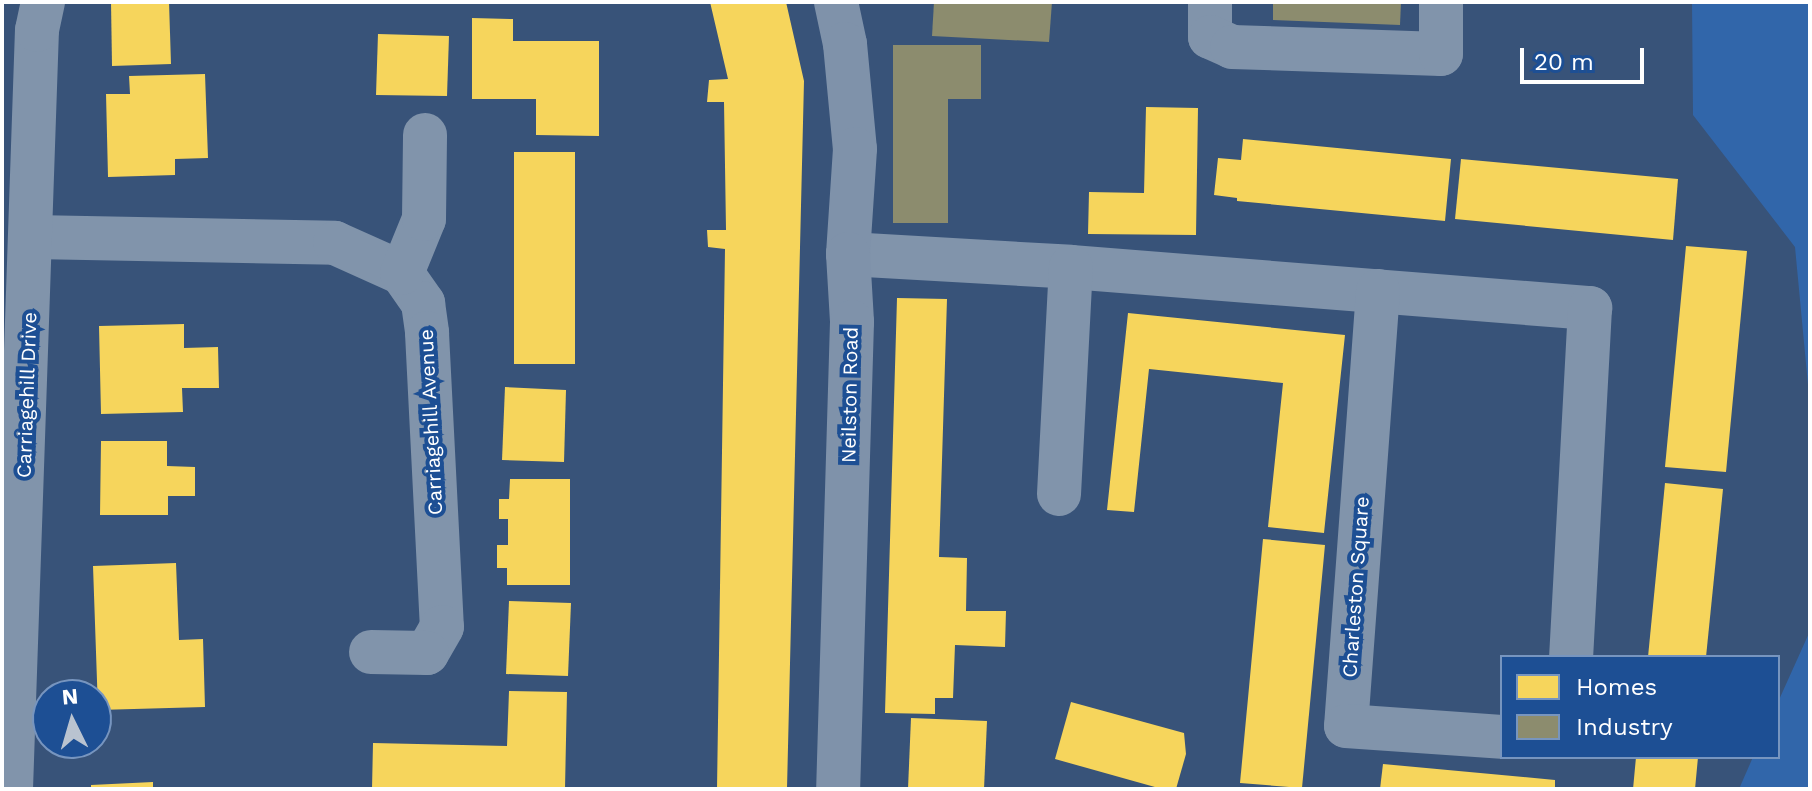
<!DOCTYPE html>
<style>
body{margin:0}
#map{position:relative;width:1812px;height:791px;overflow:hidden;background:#385379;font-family:"Work Sans",sans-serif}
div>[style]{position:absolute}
.green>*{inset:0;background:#3166aa}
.homes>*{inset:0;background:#f6d55c}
.industry>*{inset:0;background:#8c8c6e}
.minor>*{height:44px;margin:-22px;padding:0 22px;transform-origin:22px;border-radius:22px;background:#8194ab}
.major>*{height:44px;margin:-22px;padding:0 22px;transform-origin:22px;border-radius:22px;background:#7f92aa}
span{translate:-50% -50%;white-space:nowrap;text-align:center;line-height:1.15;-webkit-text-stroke:8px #1d4f94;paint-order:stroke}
.street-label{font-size:20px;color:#fff}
.frame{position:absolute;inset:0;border:4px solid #fff;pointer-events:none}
.legend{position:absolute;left:1500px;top:655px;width:280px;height:104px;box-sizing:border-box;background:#1d4f94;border:2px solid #7795bf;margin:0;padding:10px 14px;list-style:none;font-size:24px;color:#fff}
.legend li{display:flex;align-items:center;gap:16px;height:40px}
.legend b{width:40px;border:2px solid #7795bf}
.north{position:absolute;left:32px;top:679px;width:80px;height:80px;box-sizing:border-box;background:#1d4f94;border:2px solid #7795bf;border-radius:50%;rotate:355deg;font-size:22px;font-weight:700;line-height:32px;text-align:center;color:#fff}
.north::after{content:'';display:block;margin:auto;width:28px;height:36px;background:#b9c3d0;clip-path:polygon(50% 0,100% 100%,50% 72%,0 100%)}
.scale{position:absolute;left:1520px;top:48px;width:124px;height:36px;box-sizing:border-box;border:4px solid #fff;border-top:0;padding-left:10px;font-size:24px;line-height:28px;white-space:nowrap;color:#fff;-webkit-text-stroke:6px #1d4f94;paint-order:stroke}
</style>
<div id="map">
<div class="green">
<div style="clip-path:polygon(1692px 2px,1810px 2px,1810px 406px,1795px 247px,1693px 115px)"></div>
<div style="clip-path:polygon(1810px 631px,1810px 789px,1739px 789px,1753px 757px,1778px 757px,1778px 702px)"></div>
</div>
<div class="homes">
<div style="clip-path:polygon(111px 2px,169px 2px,171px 64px,112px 66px)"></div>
<div style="clip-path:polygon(710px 2px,786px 2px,804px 81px,787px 789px,717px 789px,725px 249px,708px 247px,707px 230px,726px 230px,724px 102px,707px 102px,709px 80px,728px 79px)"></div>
<div style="clip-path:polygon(472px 18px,513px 19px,513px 41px,599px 41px,599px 136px,536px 135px,536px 99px,472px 99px)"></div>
<div style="clip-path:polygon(378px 34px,449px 36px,447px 96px,376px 95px)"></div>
<div style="clip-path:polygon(205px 74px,208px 158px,175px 159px,175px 175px,108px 177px,106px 94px,130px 94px,129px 76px)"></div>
<div style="clip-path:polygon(1146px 107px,1198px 108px,1196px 235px,1088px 234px,1089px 192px,1144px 193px)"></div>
<div style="clip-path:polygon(1243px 139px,1451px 159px,1445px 221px,1237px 201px,1237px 198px,1214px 195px,1218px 158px,1241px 160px)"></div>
<div style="clip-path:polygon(514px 152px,575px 152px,575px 364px,514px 364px)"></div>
<div style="clip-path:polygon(1461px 159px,1678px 179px,1673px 240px,1455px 219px)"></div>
<div style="clip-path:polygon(1686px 246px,1747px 251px,1726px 472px,1665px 467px)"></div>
<div style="clip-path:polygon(897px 298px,947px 299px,939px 557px,967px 558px,966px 611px,1006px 611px,1005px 647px,955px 645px,953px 698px,935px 698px,935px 714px,885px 713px)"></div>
<div style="clip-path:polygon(1128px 313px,1345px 335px,1324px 533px,1268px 527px,1283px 383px,1149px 369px,1134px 512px,1107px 510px)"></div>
<div style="clip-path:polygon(184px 324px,184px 348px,218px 347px,219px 388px,182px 388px,183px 412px,101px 414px,99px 326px)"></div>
<div style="clip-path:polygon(505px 387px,566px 390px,564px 462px,502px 460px)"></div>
<div style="clip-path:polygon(101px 441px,167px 441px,167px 466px,195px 467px,195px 496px,168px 496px,168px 515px,100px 515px)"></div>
<div style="clip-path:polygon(510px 479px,570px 479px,570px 585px,507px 585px,507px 568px,497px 568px,497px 545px,508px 545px,508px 519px,499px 519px,499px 499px,509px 499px)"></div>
<div style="clip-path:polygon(1665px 483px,1723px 489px,1706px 657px,1648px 657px)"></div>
<div style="clip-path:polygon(1263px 539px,1325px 545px,1302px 788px,1240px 783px)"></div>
<div style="clip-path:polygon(176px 563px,179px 640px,203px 639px,205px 707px,98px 710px,93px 566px)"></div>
<div style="clip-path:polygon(509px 601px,571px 603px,568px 676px,506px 674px)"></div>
<div style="clip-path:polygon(509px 691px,567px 692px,565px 789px,372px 789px,373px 743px,507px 746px)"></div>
<div style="clip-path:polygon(1071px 702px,1184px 733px,1186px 754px,1176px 789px,1162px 789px,1055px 759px)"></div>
<div style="clip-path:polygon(911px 718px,987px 721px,984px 789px,908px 789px)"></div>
<div style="clip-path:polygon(1636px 757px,1698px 757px,1695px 789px,1633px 789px)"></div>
<div style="clip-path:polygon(1383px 764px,1555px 780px,1555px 789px,1380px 789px)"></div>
<div style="clip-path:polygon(153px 782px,153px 789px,91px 789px,91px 785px)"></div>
</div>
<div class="industry">
<div style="clip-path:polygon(934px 2px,1052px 2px,1049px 42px,932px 36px)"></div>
<div style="clip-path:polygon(1273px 2px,1401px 2px,1400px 25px,1273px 20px)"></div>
<div style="clip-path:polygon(893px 45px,981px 45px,981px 99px,948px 99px,948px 223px,893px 223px)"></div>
</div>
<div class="minor">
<div style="left:1210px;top:2px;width:35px;rotate:90deg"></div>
<div style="left:1210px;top:37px;width:24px;rotate:24deg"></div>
<div style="left:1232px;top:47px;width:209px;rotate:1.9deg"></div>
<div style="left:1441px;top:54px;width:52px;rotate:-90deg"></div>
<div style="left:33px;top:237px;width:302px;rotate:1.1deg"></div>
<div style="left:335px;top:243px;width:73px;rotate:24.1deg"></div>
<div style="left:402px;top:273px;width:37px;rotate:55deg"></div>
<div style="left:423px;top:303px;width:30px;rotate:82deg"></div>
<div style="left:427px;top:333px;width:294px;rotate:87.1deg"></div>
<div style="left:442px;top:627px;width:30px;rotate:120deg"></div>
<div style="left:427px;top:653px;width:56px;rotate:-179deg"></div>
<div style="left:848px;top:254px;width:223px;rotate:3.3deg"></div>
<div style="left:1071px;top:267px;width:521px;rotate:4.52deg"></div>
<div style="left:1590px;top:308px;width:350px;rotate:93.1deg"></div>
<div style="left:402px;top:273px;width:58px;rotate:-67.8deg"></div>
<div style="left:424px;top:219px;width:84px;rotate:-89.3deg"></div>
<div style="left:1378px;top:291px;width:436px;rotate:94.2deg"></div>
<div style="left:1346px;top:726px;width:156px;rotate:4deg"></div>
<div style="left:1059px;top:494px;width:227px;rotate:-87deg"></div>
<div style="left:11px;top:789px;width:759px;rotate:-88.04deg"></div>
<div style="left:37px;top:30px;width:29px;rotate:-78deg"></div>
</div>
<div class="major">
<div style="left:836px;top:2px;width:43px;rotate:77.9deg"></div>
<div style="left:845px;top:44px;width:105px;rotate:84.6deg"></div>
<div style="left:855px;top:149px;width:105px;rotate:93.8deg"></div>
<div style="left:848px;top:254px;width:68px;rotate:86.6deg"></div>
<div style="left:852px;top:322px;width:467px;rotate:91.7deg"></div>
</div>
<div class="street-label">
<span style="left:27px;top:395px;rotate:-88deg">Carriagehill Drive</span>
<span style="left:850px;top:395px;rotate:-89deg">Neilston Road</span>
<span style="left:431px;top:422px;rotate:-93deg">Carriagehill Avenue</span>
<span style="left:1356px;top:587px;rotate:-86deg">Charleston Square</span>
</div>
<div class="frame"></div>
<ul class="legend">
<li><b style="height:22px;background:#f6d55c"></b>Homes</li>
<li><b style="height:22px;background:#8c8c6e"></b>Industry</li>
</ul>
<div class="north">N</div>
<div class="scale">20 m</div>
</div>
